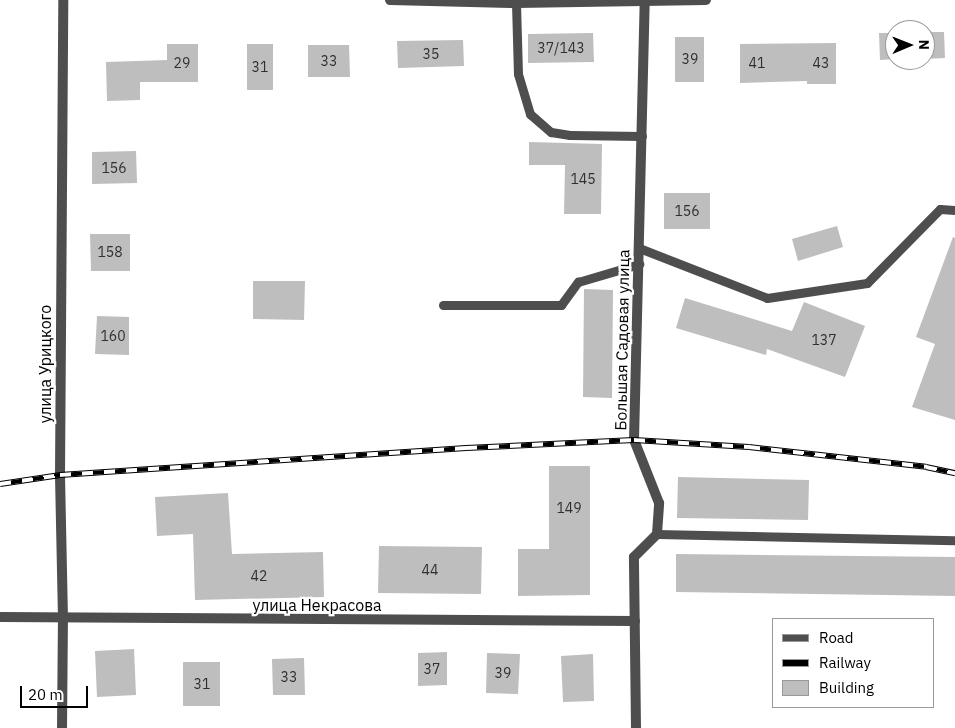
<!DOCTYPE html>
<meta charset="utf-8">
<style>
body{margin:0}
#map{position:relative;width:955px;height:728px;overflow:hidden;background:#fff;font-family:"IBM Plex Sans",sans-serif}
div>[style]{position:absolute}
.building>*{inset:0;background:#bebebe}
.lane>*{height:9px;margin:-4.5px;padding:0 4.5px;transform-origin:4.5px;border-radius:4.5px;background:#4e4e4e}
.street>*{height:10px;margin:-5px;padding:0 5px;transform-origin:5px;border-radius:5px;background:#4e4e4e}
.rail>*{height:5.5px;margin-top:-2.75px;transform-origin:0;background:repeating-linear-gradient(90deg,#fff 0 11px,#000 0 22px);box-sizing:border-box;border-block:1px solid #000}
span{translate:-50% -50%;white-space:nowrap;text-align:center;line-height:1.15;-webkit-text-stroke:4.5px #fff;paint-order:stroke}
.number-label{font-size:14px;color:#303030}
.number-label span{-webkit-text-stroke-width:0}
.street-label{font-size:16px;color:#000}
.legend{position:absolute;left:772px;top:618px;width:162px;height:90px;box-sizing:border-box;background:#fff;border:1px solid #999;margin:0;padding:6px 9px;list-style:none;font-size:15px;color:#000}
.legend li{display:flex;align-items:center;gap:10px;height:25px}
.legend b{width:25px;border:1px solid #999}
.north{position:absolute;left:885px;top:20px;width:50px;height:50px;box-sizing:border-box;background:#fff;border:1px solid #999;border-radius:50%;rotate:89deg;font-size:14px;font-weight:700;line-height:20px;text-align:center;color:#000}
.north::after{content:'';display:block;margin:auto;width:18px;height:22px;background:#000;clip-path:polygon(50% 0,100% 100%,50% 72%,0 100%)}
.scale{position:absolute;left:20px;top:686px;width:68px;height:22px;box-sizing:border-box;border:2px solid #000;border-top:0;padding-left:6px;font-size:15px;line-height:18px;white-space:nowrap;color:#000;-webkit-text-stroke:4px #fff;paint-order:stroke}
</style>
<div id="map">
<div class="building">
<div style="clip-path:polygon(925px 32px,944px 32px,945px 58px,925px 59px)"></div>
<div style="clip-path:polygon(593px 33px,594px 62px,528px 63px,528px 34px)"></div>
<div style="clip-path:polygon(879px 33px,895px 33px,895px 59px,880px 60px)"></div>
<div style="clip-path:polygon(675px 37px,704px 37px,704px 82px,675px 82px)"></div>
<div style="clip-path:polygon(463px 40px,464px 66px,398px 68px,397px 41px)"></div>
<div style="clip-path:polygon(836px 43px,836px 84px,807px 84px,807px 81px,740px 83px,740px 44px)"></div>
<div style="clip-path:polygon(167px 44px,198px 44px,198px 82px,140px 82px,140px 100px,107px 101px,106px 62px,167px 60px)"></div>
<div style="clip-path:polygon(247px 44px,273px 44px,273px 90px,247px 90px)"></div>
<div style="clip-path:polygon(308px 45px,349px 45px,350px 77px,308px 77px)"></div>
<div style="clip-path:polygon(529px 142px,602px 144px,601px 214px,564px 214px,565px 165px,529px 165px)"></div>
<div style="clip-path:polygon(136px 151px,137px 183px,92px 184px,92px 152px)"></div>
<div style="clip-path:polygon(664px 193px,710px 193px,710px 229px,664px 229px)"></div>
<div style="clip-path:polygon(837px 226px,843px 247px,798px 261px,792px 239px)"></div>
<div style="clip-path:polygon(90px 234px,130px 234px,130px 271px,91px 271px)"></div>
<div style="clip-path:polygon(953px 237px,955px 238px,955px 420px,912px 407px,935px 344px,916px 337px)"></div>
<div style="clip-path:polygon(253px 281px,305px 281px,304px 320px,253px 319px)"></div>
<div style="clip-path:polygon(584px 289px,613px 290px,612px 398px,583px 397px)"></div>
<div style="clip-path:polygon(685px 298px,792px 331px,804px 302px,865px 326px,845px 377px,767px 349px,766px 355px,676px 328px)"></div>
<div style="clip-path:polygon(97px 316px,129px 317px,129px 355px,95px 354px)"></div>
<div style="clip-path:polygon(549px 466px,590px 466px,590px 595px,518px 596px,518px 549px,549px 549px)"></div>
<div style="clip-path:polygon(678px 477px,809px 480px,808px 520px,677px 518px)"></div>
<div style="clip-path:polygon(228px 493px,232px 554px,323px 552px,324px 597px,195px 600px,193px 534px,157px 536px,155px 497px)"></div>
<div style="clip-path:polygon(379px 546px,482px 547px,481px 594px,378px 593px)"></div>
<div style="clip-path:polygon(676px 554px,955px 557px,955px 596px,676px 592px)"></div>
<div style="clip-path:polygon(134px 649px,136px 695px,97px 697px,95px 651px)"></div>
<div style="clip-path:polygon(447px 652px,447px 685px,418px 686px,418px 653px)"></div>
<div style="clip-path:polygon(487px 653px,520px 654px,518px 694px,486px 693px)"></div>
<div style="clip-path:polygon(593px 654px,594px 701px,563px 702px,561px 656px)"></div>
<div style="clip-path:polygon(304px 658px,305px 695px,273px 695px,272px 659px)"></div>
<div style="clip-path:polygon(183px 662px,220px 662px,220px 706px,183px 706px)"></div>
</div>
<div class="lane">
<div style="left:516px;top:3px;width:71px;rotate:88.4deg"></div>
<div style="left:518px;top:74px;width:42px;rotate:73.3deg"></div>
<div style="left:530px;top:114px;width:28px;rotate:41deg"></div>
<div style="left:551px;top:132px;width:19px;rotate:9deg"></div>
<div style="left:570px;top:135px;width:72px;rotate:0.8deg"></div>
<div style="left:639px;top:248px;width:137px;rotate:21.3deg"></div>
<div style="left:767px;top:298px;width:101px;rotate:-8.5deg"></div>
<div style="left:867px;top:283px;width:104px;rotate:-45.4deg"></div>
<div style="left:940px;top:209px;width:15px;rotate:4deg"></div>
<div style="left:443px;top:305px;width:118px"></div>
<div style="left:561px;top:305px;width:29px;rotate:-54deg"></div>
<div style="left:578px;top:282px;width:64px;rotate:-16.4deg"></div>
<div style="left:657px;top:534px;width:298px;rotate:1.2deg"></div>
</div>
<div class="street">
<div style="left:390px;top:0;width:126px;rotate:1.4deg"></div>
<div style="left:516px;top:3px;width:190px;rotate:-0.9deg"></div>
<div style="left:0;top:617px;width:635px;rotate:0.36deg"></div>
<div style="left:62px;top:728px;width:109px;rotate:-89.5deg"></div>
<div style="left:63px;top:619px;width:144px;rotate:-91.2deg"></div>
<div style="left:60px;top:475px;width:475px;rotate:-89.6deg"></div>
<div style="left:636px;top:728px;width:171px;rotate:-90.7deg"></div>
<div style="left:634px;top:557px;width:33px;rotate:-45deg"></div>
<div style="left:657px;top:534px;width:31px;rotate:-86deg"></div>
<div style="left:659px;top:503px;width:68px;rotate:-111.6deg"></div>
<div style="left:634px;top:440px;width:440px;rotate:-88.6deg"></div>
</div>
<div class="rail">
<div style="left:0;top:484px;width:61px;rotate:-8.5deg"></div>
<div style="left:60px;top:475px;width:407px;rotate:-3.8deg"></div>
<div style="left:466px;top:448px;width:168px;rotate:-2.7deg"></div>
<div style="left:634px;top:440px;width:115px;rotate:3.5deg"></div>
<div style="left:749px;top:447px;width:178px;rotate:6.4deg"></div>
<div style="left:926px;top:467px;width:30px;rotate:12deg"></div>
</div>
<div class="number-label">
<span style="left:561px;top:48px">37/143</span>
<span style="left:431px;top:54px">35</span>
<span style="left:690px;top:59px">39</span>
<span style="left:329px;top:61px">33</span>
<span style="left:182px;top:63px">29</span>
<span style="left:757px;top:63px">41</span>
<span style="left:821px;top:63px">43</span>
<span style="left:260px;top:67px">31</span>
<span style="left:114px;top:168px">156</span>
<span style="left:583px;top:179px">145</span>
<span style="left:687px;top:211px">156</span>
<span style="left:110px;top:252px">158</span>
<span style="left:113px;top:336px">160</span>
<span style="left:824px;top:340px">137</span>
<span style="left:569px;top:508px">149</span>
<span style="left:430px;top:570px">44</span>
<span style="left:259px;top:576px">42</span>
<span style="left:432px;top:669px">37</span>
<span style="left:503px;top:673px">39</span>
<span style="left:289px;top:677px">33</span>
<span style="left:202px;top:684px">31</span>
</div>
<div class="street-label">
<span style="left:622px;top:340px;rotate:-89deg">Большая Садовая улица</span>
<span style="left:45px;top:364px;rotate:-90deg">улица Урицкого</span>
<span style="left:317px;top:605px">улица Некрасова</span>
</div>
<ul class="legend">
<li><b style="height:6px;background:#4e4e4e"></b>Road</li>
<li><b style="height:6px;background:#000"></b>Railway</li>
<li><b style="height:14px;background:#bebebe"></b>Building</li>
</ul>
<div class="north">N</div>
<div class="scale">20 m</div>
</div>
